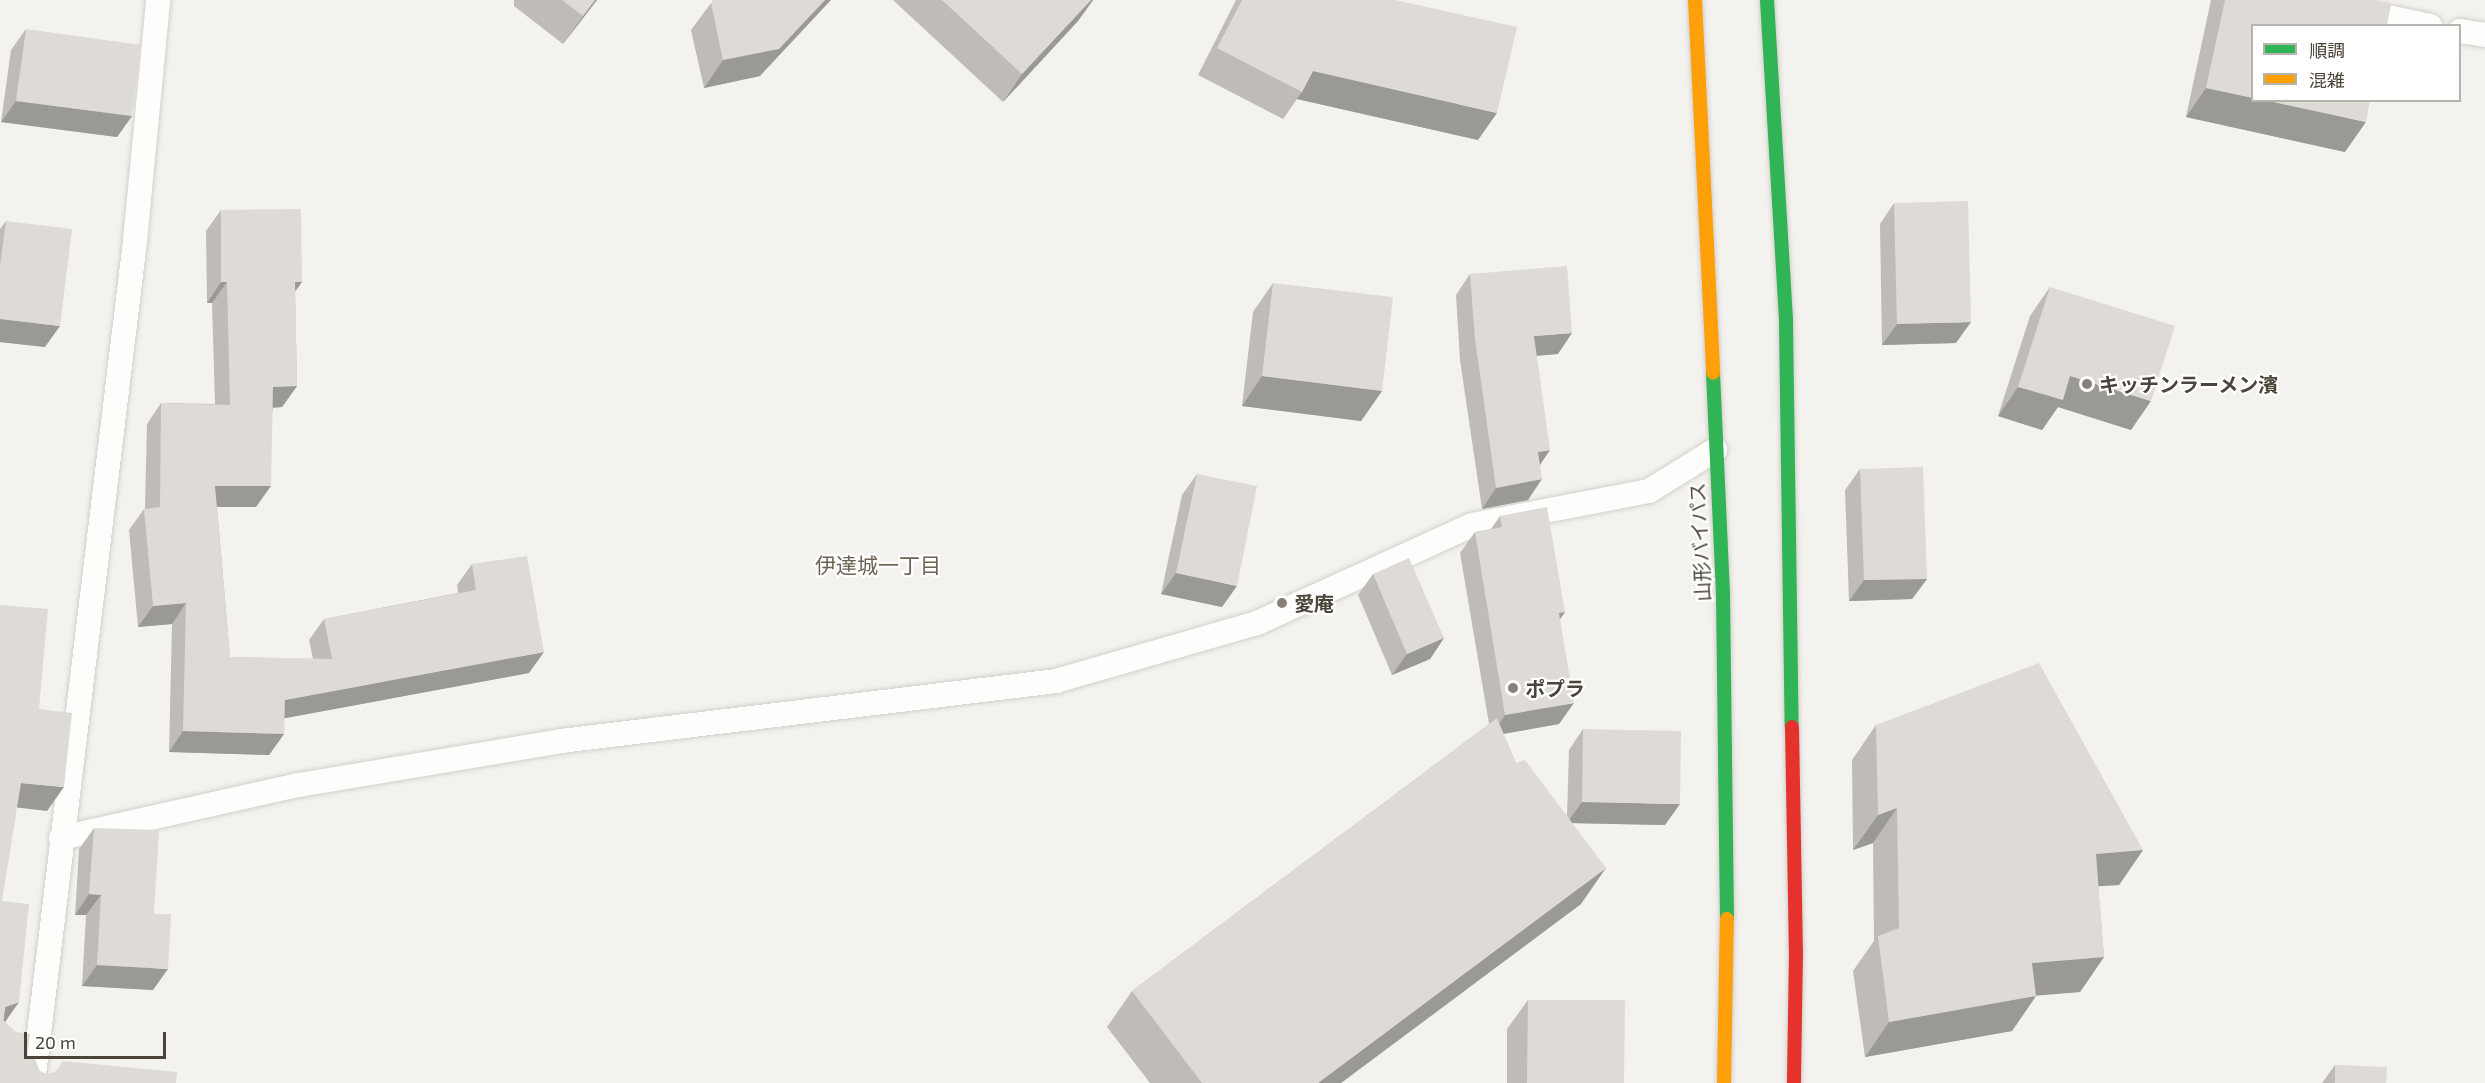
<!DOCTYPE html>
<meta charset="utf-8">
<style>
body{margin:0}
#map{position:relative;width:2485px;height:1083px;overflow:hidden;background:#f4f2ee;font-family:"Exo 2","Noto Sans JP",sans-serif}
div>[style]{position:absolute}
.roads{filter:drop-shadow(0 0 2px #d2d0cb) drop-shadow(0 0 2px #d2d0cb)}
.lane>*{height:24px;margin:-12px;padding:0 12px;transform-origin:12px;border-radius:12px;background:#fdfdfc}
.fast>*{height:14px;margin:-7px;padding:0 7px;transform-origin:7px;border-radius:7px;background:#30b455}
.slow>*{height:14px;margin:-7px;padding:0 7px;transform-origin:7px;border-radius:7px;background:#ff9f0a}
.jam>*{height:14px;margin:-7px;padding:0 7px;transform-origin:7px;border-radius:7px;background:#e5322d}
.wall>*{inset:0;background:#bfbcb8}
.shaded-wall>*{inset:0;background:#9b9996}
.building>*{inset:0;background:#dedbd6}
.dots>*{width:16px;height:16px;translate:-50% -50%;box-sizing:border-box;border:3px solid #fff;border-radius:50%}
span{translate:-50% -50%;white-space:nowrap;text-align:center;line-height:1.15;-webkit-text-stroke:4.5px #fff;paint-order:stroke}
.poi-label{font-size:20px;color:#4b4439;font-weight:700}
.left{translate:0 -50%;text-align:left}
.street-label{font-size:20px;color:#4b4439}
.neighbourhood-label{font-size:21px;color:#6e6250}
.legend{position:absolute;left:2251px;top:24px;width:210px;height:78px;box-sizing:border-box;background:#fff;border:2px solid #b7b4b0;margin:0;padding:8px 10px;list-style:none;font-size:18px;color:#4b4439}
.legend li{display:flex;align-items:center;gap:12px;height:30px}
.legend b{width:30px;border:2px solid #b7b4b0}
.scale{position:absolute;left:24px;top:1032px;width:142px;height:27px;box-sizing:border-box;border:3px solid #4b4439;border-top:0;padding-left:8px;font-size:18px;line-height:21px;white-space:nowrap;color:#4b4439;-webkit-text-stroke:4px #fff;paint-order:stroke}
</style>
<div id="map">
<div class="roads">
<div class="lane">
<div style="left:2307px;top:0;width:126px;rotate:11.9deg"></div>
<div style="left:2460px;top:31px;width:25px;rotate:9deg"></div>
<div style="left:61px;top:838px;width:244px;rotate:-12.6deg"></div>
<div style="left:299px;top:785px;width:266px;rotate:-9.5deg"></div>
<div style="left:561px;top:741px;width:499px;rotate:-6.9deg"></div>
<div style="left:1056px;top:681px;width:209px;rotate:-16.1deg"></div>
<div style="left:1257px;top:623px;width:236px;rotate:-24.5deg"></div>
<div style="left:1472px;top:525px;width:180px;rotate:-10.9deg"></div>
<div style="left:1649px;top:491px;width:78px;rotate:-31.8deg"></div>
<div style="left:33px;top:1083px;width:848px;rotate:-83.09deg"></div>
<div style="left:135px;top:241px;width:242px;rotate:-84.5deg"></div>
</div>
<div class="fast">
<div style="left:1767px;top:0;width:323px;rotate:86.6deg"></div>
<div style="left:1786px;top:322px;width:405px;rotate:89.2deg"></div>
<div style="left:1713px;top:373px;width:220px;rotate:87.4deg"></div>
<div style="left:1723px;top:593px;width:326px;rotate:89.3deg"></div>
</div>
<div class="slow">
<div style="left:1695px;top:0;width:373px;rotate:87.2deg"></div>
<div style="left:1724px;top:1083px;width:164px;rotate:-89deg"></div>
</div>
<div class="jam">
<div style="left:1792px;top:727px;width:225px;rotate:89deg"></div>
<div style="left:1796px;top:952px;width:131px;rotate:90.9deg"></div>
</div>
</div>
<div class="wall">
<div style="clip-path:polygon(514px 0,597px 0,563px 44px,514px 6px)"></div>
<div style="clip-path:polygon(893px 0,1093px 0,1078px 21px,1003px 102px)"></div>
<div style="clip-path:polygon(1236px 0,1395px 0,1478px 140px,1297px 99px,1283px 119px,1198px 75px)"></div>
<div style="clip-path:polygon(2211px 0,2373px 0,2345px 152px,2186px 117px)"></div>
<div style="clip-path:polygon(711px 3px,760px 76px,704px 88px,691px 30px)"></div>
<div style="clip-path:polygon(26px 29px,132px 116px,117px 137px,1px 122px,11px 50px)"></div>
<div style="clip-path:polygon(1894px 203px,1956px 343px,1882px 345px,1880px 224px)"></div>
<div style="clip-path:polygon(221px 210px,302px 282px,295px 292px,297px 386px,282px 407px,273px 408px,256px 507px,217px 507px,230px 657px,313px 659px,309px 640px,324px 619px,458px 593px,457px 585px,472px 564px,529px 673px,284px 718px,284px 734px,269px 755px,169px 752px,172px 624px,138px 627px,129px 530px,144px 509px,145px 509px,147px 424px,161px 403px,215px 404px,212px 303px,207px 303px,206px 231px)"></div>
<div style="clip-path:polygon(6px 221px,45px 347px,0 342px,0 229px)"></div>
<div style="clip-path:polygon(1470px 274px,1558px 354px,1537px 356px,1540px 465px,1528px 500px,1482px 509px,1460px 360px,1456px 295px)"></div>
<div style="clip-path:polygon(1273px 283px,1382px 391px,1361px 421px,1242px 406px,1253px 312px)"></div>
<div style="clip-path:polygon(2050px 287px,2131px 430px,2058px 407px,2042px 430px,1998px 416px,2030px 316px)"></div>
<div style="clip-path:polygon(1860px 469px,1927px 579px,1912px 599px,1849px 601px,1845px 490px)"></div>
<div style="clip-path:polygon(1197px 474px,1222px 607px,1161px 594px,1182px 495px)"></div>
<div style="clip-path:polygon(1500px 516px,1565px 612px,1560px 619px,1559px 724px,1503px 734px,1516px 763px,1567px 816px,1569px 750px,1583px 729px,1665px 825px,1573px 823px,1581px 904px,1341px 1083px,1150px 1083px,1107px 1027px,1132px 991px,1489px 724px,1460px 553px,1475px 532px,1491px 529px)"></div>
<div style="clip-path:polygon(1373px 574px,1444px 638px,1430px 659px,1392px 675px,1358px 595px)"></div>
<div style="clip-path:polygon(1876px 725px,2143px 850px,2119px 885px,2098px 886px,2104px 957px,2080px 992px,2036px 995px,2012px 1031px,1865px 1057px,1853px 971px,1874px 941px,1873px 843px,1853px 850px,1852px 760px)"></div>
<div style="clip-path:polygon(94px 828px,154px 914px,153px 990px,82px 986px,86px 915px,75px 915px,79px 849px)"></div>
<div style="clip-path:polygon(1528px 1000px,1624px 1083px,1507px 1083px,1507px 1029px)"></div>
<div style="clip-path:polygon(2335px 1065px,2386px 1083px,2322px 1083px)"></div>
</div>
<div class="shaded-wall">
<div style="clip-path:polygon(595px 0,597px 0,563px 44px,583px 16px)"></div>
<div style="clip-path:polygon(825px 0,831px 0,760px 76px,704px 88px,723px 60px)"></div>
<div style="clip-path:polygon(1091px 0,1093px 0,1078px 21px,1003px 102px,1022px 74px)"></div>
<div style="clip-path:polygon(1313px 71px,1497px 113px,1478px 140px,1297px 99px,1302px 92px)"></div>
<div style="clip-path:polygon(2206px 88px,2253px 98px,2253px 100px,2264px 100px,2366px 122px,2345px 152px,2186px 117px)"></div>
<div style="clip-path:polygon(16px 101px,132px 116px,117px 137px,1px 122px)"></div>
<div style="clip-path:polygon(221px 282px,227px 282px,212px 303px,207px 303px)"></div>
<div style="clip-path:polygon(295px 282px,302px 282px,287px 302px)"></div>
<div style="clip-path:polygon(0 319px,60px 326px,45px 347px,0 342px)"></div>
<div style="clip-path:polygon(1971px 322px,1956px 343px,1882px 345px,1897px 324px)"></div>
<div style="clip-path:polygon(1572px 333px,1558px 354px,1519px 357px,1534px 336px)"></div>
<div style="clip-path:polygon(1262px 376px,1382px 391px,1361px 421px,1242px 406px)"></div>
<div style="clip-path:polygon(2070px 376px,2151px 401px,2131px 430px,2058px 407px,2042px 430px,1998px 416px,2018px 387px)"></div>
<div style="clip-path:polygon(297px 386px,282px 407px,258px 408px,273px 387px)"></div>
<div style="clip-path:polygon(1550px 450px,1536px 471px,1538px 452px)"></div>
<div style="clip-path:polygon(1542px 479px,1528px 500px,1482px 509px,1496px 488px)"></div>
<div style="clip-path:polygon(215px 486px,271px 486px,256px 507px,200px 507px)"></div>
<div style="clip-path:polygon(1176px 573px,1237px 586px,1222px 607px,1161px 594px)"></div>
<div style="clip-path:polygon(1927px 579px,1912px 599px,1849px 601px,1864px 580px)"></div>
<div style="clip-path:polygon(186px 603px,172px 624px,138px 627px,153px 606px)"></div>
<div style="clip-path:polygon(1565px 612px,1550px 633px,1559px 613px)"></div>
<div style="clip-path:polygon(1444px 638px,1430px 659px,1392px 675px,1407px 654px)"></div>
<div style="clip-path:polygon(544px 652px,529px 673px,270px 721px,285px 700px)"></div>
<div style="clip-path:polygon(1574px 703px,1559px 724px,1491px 736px,1505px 715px)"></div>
<div style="clip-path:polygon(183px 731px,284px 734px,269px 755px,169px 752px)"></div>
<div style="clip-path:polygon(21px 783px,64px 787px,47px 811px,4px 806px)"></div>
<div style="clip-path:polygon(1582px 802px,1680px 804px,1665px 825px,1567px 823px)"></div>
<div style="clip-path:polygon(1897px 808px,1873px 843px,1853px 850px,1878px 815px)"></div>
<div style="clip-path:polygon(2143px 850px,2119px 885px,2071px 888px,2096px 854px)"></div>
<div style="clip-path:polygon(1606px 868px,1581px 904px,1341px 1083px,1318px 1083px)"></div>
<div style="clip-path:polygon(89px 894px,101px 895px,86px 915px,75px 915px)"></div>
<div style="clip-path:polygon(2104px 957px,2080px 992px,2008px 998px,2032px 963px)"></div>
<div style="clip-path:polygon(97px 965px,168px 969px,153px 990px,82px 986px)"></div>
<div style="clip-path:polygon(2036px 996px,2012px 1031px,1865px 1057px,1889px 1022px)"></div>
<div style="clip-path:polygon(19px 1002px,3px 1025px,5px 1007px)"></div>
</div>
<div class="building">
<div style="clip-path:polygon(562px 0,595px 0,583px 16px)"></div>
<div style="clip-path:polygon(713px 0,825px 0,779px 49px,723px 60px,711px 3px)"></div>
<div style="clip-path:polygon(942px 0,1091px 0,1022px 74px)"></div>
<div style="clip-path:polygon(1242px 0,1395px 0,1517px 27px,1497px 113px,1313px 71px,1302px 92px,1217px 48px)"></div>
<div style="clip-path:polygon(2225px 0,2373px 0,2391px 4px,2387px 26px,2253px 26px,2253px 98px,2206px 88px)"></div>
<div style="clip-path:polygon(26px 29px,141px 45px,132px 116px,16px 101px)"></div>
<div style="clip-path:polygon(2264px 100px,2370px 100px,2366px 122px)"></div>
<div style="clip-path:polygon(1968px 201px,1971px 322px,1897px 324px,1894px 203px)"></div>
<div style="clip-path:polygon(301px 209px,302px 282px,295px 282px,297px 386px,273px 387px,271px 486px,215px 486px,230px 657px,332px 659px,324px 619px,476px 590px,472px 564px,527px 556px,544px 652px,285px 700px,284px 734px,183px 731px,186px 603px,153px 606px,144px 509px,160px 507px,161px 403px,230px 405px,227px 282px,221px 282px,221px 210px)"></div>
<div style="clip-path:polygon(6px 221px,72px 229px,60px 326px,0 319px,0 266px)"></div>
<div style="clip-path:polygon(1567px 266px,1572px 333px,1534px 336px,1550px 450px,1538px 452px,1542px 479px,1496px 488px,1475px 339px,1470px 274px)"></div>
<div style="clip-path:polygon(1273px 283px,1393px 297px,1382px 391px,1262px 376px)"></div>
<div style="clip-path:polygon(2050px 287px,2175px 326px,2151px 401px,2070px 376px,2063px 400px,2018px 387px)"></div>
<div style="clip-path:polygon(1923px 467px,1927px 579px,1864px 580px,1860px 469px)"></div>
<div style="clip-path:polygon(1197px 474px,1257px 486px,1237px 586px,1176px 573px)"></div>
<div style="clip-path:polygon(1547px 507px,1565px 612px,1559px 613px,1574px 703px,1505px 715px,1475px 532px,1502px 527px,1500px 516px)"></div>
<div style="clip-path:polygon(1409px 558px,1444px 638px,1407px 654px,1373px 574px)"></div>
<div style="clip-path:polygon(0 605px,48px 609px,39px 709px,72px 713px,64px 787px,21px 783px,2px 901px,29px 904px,19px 1002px,5px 1007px,3px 1020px,16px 1032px,30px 1034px,27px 1058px,35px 1059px,40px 1071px,47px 1074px,55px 1072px,63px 1061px,177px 1072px,176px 1083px,0 1083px)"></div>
<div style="clip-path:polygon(2039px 663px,2143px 850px,2096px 854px,2104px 957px,2032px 963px,2036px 996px,1889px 1022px,1878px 936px,1899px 928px,1897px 808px,1878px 815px,1876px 725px)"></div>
<div style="clip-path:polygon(1497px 718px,1516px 763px,1525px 760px,1606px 868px,1318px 1083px,1202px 1083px,1132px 991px)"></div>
<div style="clip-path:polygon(1583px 729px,1681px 731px,1680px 804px,1582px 802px)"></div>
<div style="clip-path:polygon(94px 828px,159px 830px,154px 914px,171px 914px,168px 969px,97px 965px,101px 895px,89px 894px)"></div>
<div style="clip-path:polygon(1528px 1000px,1625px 1000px,1624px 1083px,1527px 1083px)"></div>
<div style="clip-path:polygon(2335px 1065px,2387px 1067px,2386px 1083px,2335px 1083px)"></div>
</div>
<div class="dots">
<div style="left:2087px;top:384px;background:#868178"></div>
<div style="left:1282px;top:603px;background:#868178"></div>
<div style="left:1513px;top:688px;background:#868178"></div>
</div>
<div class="poi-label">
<span class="left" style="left:2099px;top:384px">キッチンラーメン濱</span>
<span class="left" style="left:1294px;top:603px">愛庵</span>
<span class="left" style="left:1525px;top:688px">ポプラ</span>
</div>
<div class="street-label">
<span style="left:1700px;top:542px;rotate:-93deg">山形バイパス</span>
</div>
<div class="neighbourhood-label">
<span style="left:878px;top:565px">伊達城一丁目</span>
</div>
<ul class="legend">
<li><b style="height:8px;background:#30b455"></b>順調</li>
<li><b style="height:8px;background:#ff9f0a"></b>混雑</li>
</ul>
<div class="scale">20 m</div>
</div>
